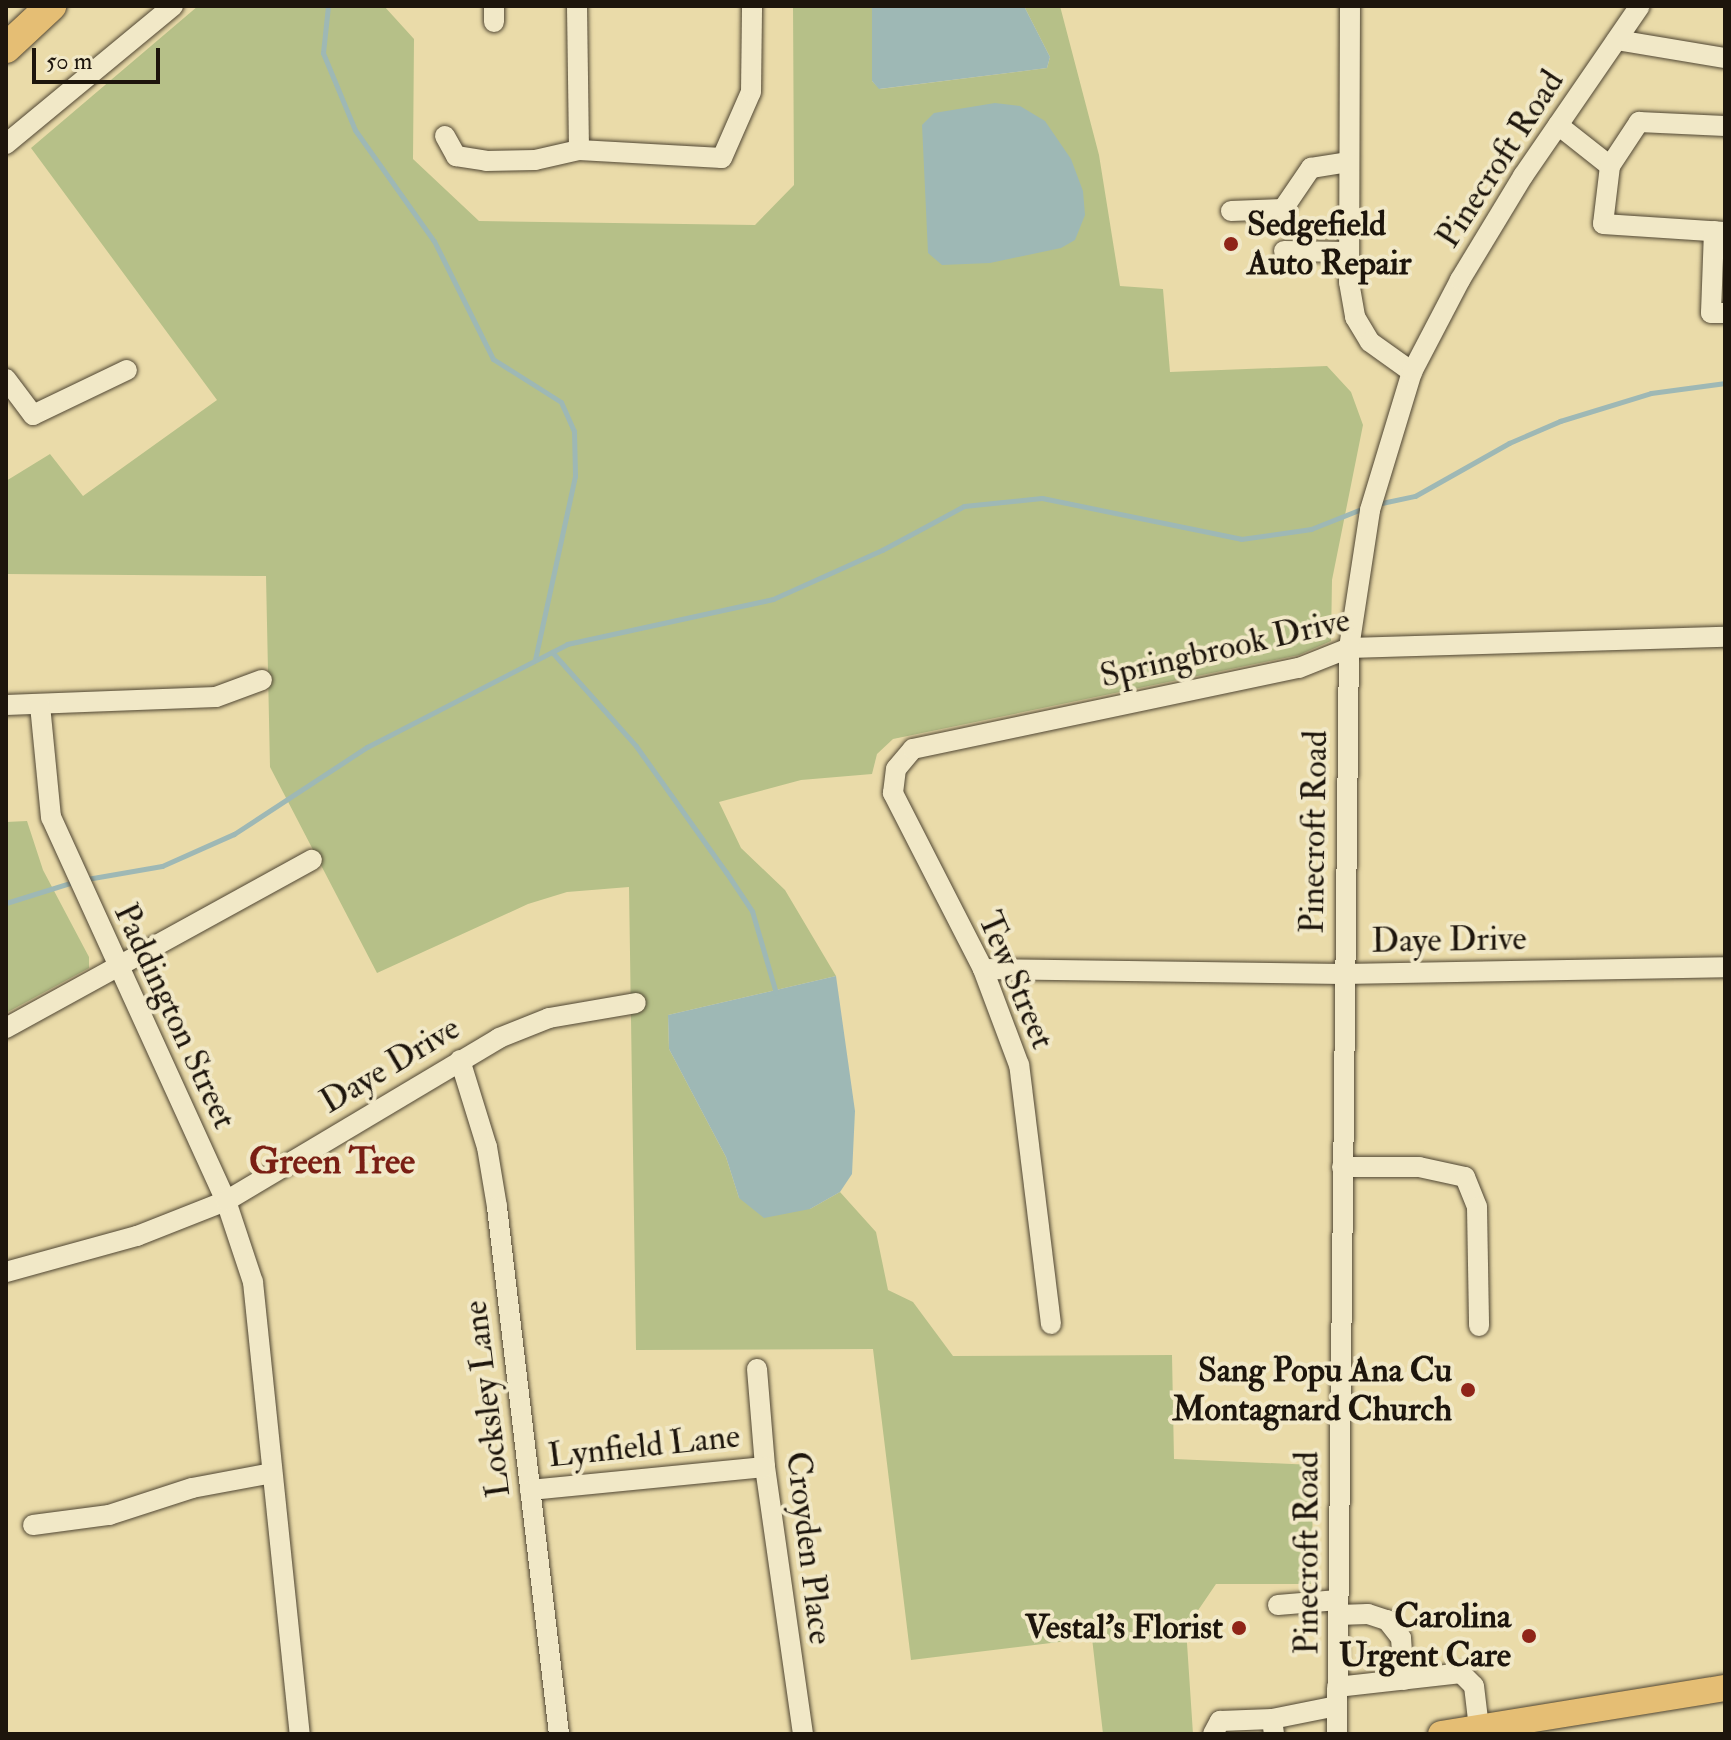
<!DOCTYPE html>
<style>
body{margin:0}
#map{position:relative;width:1731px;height:1740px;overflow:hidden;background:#eadba9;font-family:"IM FELL Double Pica",serif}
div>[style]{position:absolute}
.green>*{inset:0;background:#b6c088}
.water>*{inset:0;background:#9eb8b5}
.stream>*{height:5px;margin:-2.5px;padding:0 2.5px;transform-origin:2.5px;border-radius:2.5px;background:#9eb8b5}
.roads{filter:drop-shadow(0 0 2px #504633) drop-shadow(0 0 2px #504633)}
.minor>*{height:20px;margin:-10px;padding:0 10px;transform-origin:10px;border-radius:10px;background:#f1e8c7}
.major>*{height:26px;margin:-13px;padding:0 13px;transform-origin:13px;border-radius:13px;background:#e5be74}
.highway>*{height:30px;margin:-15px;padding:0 15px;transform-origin:15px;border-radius:15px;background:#e5be74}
.dots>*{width:22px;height:22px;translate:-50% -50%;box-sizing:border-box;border:4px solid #f1e8c7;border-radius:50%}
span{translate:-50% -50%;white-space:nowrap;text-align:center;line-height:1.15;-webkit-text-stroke:8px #f1e8c7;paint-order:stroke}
.street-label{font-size:34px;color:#1d150c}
.poi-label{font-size:34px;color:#1d150c;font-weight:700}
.left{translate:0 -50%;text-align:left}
.right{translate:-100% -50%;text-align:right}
.neighbourhood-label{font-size:36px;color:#7a1f14;font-weight:700}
.frame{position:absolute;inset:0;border:8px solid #1d150c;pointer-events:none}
.scale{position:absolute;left:32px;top:48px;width:128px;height:36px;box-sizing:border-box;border:4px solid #1d150c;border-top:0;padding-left:10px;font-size:24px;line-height:28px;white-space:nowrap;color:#1d150c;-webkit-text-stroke:6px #f1e8c7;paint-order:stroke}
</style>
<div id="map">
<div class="green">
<div style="clip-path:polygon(198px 6px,384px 6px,414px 39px,413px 159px,479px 221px,755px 225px,794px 185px,793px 6px,872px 6px,872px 81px,880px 89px,1047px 68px,1050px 57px,1024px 6px,1060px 6px,1099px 155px,1120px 286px,1163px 289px,1170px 372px,1327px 366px,1351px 392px,1363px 425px,1332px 580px,1331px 641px,1299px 655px,893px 739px,877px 754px,872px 774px,801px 780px,719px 802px,741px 848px,785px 890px,836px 976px,668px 1015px,669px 1049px,726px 1157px,739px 1198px,810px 1209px,840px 1192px,876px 1232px,888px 1290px,913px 1302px,953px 1356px,1172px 1355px,1174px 1459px,1314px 1465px,1311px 1584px,1216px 1584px,1186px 1628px,1193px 1734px,1103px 1734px,1092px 1638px,911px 1660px,873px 1349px,636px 1350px,629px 887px,567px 892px,528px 904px,377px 973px,270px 767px,266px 576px,6px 574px,6px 481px,50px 454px,83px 496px,217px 400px,31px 148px)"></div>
<div style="clip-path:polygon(27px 821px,43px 870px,89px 957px,89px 968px,6px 1013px,6px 822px)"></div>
</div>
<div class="water">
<div style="clip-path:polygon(872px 6px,1024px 6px,1050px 57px,1047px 68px,879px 89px,872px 81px)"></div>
<div style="clip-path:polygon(995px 103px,1020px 106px,1045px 121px,1071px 159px,1083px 191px,1085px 215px,1075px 240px,1061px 248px,990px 263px,942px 265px,928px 253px,922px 125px,934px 113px)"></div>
<div style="clip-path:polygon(836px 976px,855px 1111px,852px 1174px,840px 1192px,810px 1209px,764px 1218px,739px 1198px,726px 1157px,669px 1049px,668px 1015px)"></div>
</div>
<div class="stream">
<div style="left:328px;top:6px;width:47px;rotate:96.1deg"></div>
<div style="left:323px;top:53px;width:83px;rotate:67.4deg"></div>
<div style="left:355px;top:130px;width:136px;rotate:54.6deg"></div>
<div style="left:434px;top:241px;width:132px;rotate:63.4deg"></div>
<div style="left:493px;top:359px;width:80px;rotate:32.3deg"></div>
<div style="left:561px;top:402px;width:32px;rotate:66deg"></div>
<div style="left:574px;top:431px;width:45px;rotate:88.7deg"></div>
<div style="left:575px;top:476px;width:187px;rotate:102.3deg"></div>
<div style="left:1377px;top:504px;width:39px;rotate:-12deg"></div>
<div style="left:1415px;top:496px;width:108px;rotate:-29.4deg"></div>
<div style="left:1509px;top:443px;width:56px;rotate:-23.3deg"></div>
<div style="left:1560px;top:421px;width:95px;rotate:-17.1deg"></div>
<div style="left:1651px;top:393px;width:75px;rotate:-7.7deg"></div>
<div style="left:552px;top:652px;width:126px;rotate:48.2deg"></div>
<div style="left:636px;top:746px;width:155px;rotate:54.5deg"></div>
<div style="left:726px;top:872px;width:47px;rotate:56.3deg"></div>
<div style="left:752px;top:911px;width:85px;rotate:73.7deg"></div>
<div style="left:87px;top:879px;width:76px;rotate:-9.8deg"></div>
<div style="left:162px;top:866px;width:79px;rotate:-24deg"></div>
<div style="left:234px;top:834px;width:159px;rotate:-33.2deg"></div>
<div style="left:367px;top:747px;width:225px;rotate:-27.2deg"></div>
<div style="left:567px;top:644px;width:211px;rotate:-12.3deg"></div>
<div style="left:773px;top:599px;width:120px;rotate:-24.2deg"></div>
<div style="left:882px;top:550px;width:93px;rotate:-28.2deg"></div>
<div style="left:964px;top:506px;width:78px;rotate:-5.9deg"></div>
<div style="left:1042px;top:498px;width:203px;rotate:11.6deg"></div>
<div style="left:1241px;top:539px;width:71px;rotate:-8.1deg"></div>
<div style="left:1311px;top:529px;width:57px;rotate:-21.6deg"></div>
<div style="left:6px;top:903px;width:70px;rotate:-17.4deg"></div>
</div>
<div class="roads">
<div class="minor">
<div style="left:577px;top:6px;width:144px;rotate:89.2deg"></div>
<div style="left:579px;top:150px;width:143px;rotate:3.2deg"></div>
<div style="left:722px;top:158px;width:72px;rotate:-66.3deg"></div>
<div style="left:751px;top:92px;width:86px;rotate:-89.3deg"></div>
<div style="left:1350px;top:6px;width:276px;rotate:90.2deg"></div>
<div style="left:1349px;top:282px;width:36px;rotate:80deg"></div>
<div style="left:1355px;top:317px;width:29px;rotate:59deg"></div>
<div style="left:1370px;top:342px;width:52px;rotate:35.5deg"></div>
<div style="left:494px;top:22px;width:16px;rotate:-90deg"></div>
<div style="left:1617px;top:40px;width:109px;rotate:9.5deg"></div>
<div style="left:1558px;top:125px;width:66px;rotate:38.3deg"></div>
<div style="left:1610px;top:166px;width:58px;rotate:96.9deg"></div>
<div style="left:1603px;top:224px;width:122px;rotate:3.8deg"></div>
<div style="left:445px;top:136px;width:23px;rotate:61deg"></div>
<div style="left:456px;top:156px;width:30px;rotate:9deg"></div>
<div style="left:486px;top:161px;width:49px;rotate:-1.2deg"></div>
<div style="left:535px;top:160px;width:45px;rotate:-12.8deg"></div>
<div style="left:6px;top:144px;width:217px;rotate:-39.6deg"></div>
<div style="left:1610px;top:166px;width:53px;rotate:-56.6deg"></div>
<div style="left:1639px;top:122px;width:86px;rotate:2.7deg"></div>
<div style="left:1231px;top:211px;width:52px;rotate:-2.2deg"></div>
<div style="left:1283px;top:209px;width:50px;rotate:-55.7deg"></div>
<div style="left:1311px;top:168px;width:37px;rotate:-9deg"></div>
<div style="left:1714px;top:231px;width:82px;rotate:92.1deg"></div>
<div style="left:1711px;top:313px;width:14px"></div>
<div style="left:1284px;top:251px;width:65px;rotate:0.9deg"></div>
<div style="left:6px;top:379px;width:45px;rotate:53.1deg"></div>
<div style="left:33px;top:415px;width:104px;rotate:-25.6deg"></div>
<div style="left:6px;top:705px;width:210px;rotate:-2.2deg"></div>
<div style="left:216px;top:697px;width:49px;rotate:-20.3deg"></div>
<div style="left:40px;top:705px;width:113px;rotate:84.4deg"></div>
<div style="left:51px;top:817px;width:422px;rotate:65.5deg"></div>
<div style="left:226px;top:1201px;width:85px;rotate:71.6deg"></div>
<div style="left:253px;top:1282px;width:454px;rotate:84.1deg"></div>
<div style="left:983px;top:969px;width:360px;rotate:0.8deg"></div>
<div style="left:1343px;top:974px;width:382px;rotate:-1deg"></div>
<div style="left:6px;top:1028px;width:349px;rotate:-28.8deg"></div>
<div style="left:460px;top:1060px;width:91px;rotate:72.8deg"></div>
<div style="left:487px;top:1147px;width:61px;rotate:80.5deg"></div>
<div style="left:497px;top:1207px;width:531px;rotate:83.29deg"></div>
<div style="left:1342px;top:1167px;width:77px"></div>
<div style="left:1419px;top:1167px;width:47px;rotate:12.3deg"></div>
<div style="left:1465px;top:1177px;width:32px;rotate:68deg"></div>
<div style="left:1477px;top:1207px;width:119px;rotate:89deg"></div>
<div style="left:6px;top:1272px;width:136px;rotate:-15.4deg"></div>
<div style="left:137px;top:1236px;width:96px;rotate:-21.5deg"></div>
<div style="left:226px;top:1201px;width:318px;rotate:-30.8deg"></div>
<div style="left:499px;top:1038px;width:54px;rotate:-21.8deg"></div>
<div style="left:549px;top:1018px;width:88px;rotate:-9.8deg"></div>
<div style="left:1051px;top:1324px;width:261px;rotate:-97deg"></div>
<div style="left:1019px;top:1065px;width:103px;rotate:-110.6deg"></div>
<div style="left:983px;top:969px;width:198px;rotate:-117.1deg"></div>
<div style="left:893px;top:793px;width:24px;rotate:-83deg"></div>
<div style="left:896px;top:769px;width:26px;rotate:-50deg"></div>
<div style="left:913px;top:749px;width:394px;rotate:-11.9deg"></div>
<div style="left:1299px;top:668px;width:54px;rotate:-21.8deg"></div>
<div style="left:1349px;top:648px;width:376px;rotate:-1.7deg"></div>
<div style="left:757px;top:1369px;width:98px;rotate:85.3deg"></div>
<div style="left:765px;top:1467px;width:270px;rotate:81.9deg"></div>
<div style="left:530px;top:1490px;width:236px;rotate:-5.6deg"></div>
<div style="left:33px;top:1525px;width:77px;rotate:-7.5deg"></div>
<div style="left:109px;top:1515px;width:87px;rotate:-18deg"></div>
<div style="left:192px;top:1488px;width:81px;rotate:-10.6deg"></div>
<div style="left:1278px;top:1605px;width:60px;rotate:-4.8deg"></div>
<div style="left:1338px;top:1615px;width:30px;rotate:-2deg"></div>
<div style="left:1368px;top:1614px;width:20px;rotate:18deg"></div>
<div style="left:1387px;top:1620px;width:23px;rotate:52deg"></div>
<div style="left:1401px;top:1638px;width:42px;rotate:85.9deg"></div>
<div style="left:1337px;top:1687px;width:125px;rotate:-6.4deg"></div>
<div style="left:1461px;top:1673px;width:18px;rotate:45deg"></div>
<div style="left:1474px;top:1686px;width:42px;rotate:83.2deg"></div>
<div style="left:1213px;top:1734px;width:15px;rotate:-62deg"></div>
<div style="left:1220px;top:1721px;width:52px;rotate:-2.2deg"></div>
<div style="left:1274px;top:1734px;width:15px;rotate:-98deg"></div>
<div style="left:1272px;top:1719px;width:66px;rotate:-11.3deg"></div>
<div style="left:1337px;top:1734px;width:1086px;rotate:-89.37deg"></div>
<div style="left:1349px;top:648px;width:140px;rotate:-81.3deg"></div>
<div style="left:1370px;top:510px;width:144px;rotate:-73.1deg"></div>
<div style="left:1412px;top:372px;width:104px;rotate:-62.4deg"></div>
<div style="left:1460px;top:280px;width:122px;rotate:-58.8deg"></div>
<div style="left:1523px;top:176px;width:206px;rotate:-55.5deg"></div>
</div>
<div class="major">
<div style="left:1441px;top:1734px;width:288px;rotate:-9.2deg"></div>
</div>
<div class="highway">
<div style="left:6px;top:48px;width:62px;rotate:-43deg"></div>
</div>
</div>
<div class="dots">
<div style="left:1231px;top:244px;background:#8f2418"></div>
<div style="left:1468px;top:1390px;background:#8f2418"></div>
<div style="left:1239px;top:1628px;background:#8f2418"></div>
<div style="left:1529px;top:1636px;background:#8f2418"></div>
</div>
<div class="street-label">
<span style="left:1500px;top:159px;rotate:-57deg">Pinecroft Road</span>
<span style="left:1225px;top:648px;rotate:-13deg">Springbrook Drive</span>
<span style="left:1314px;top:832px;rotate:-89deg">Pinecroft Road</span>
<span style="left:1449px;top:940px;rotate:-1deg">Daye Drive</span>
<span style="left:1016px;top:980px;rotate:67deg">Tew Street</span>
<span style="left:175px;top:1016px;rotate:65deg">Paddington Street</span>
<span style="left:390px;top:1065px;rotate:-31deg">Daye Drive</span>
<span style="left:487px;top:1399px;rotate:-97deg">Locksley Lane</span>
<span style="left:644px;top:1446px;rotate:-6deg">Lynfield Lane</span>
<span style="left:809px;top:1548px;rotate:83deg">Croyden Place</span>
<span style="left:1307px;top:1553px;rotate:-90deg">Pinecroft Road</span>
</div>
<div class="poi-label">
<span class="left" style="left:1247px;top:244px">Sedgefield<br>Auto Repair</span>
<span class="right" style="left:1452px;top:1390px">Sang Popu Ana Cu<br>Montagnard Church</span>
<span class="right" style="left:1511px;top:1636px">Carolina<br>Urgent Care</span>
<span class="right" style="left:1223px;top:1628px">Vestal's Florist</span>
</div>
<div class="neighbourhood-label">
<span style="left:332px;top:1162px">Green Tree</span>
</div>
<div class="frame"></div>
<div class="scale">50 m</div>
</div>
